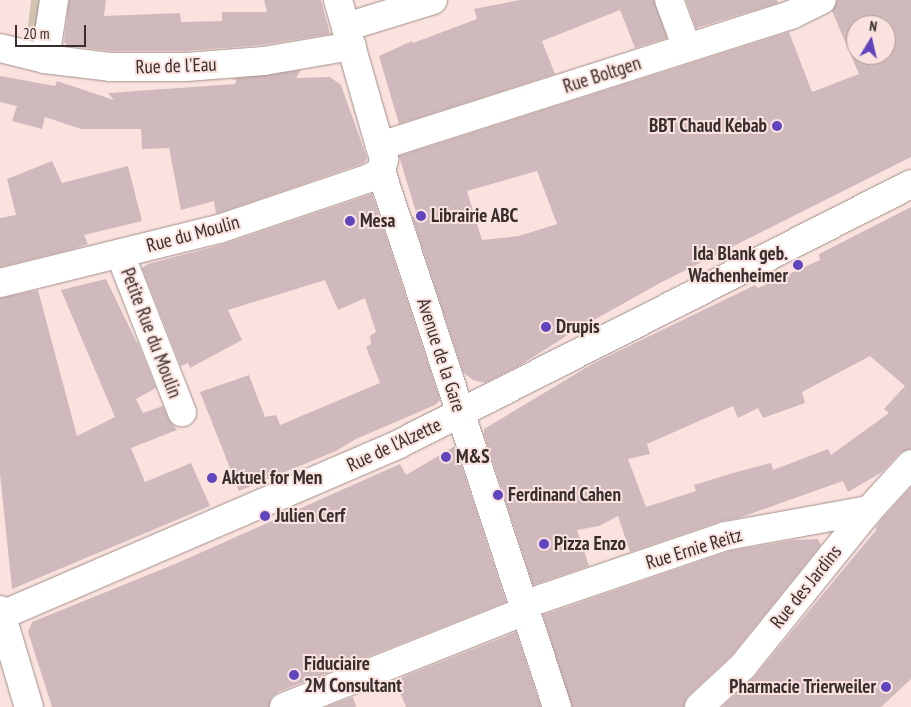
<!DOCTYPE html>
<style>
body{margin:0}
#map{position:relative;width:911px;height:707px;overflow:hidden;background:#fae3df;font-family:"PT Sans Narrow",sans-serif}
div>[style]{position:absolute}
.green>*{inset:0;background:#d2c3b1}
.building>*{inset:0;background:#d0b9bc}
.roads{filter:drop-shadow(0 0 1px #a18d89) drop-shadow(0 0 1px #a18d89)}
.street>*{height:28px;margin:-14px;padding:0 14px;transform-origin:14px;border-radius:14px;background:#fff}
.dots>*{width:14px;height:14px;translate:-50% -50%;box-sizing:border-box;border:2px solid #fae3df;border-radius:50%}
span{translate:-50% -50%;white-space:nowrap;text-align:center;line-height:1.15;-webkit-text-stroke:4px #fae3df;paint-order:stroke}
.street-label{font-size:19px;color:#372e2d}
.poi-label{font-size:19px;color:#372e2d;font-weight:700}
.right{translate:-100% -50%;text-align:right}
.left{translate:0 -50%;text-align:left}
.north{position:absolute;left:846px;top:15px;width:50px;height:50px;box-sizing:border-box;background:#fae3df;border:1px solid #ac9b98;border-radius:50%;rotate:9deg;font-size:14px;font-weight:700;line-height:20px;text-align:center;color:#372e2d}
.north::after{content:'';display:block;margin:auto;width:18px;height:22px;background:#6045be;clip-path:polygon(50% 0,100% 100%,50% 72%,0 100%)}
.scale{position:absolute;left:15px;top:25px;width:71px;height:22px;box-sizing:border-box;border:2px solid #372e2d;border-top:0;padding-left:6px;font-size:15px;line-height:18px;white-space:nowrap;color:#372e2d;-webkit-text-stroke:4px #fae3df;paint-order:stroke}
</style>
<div id="map">
<div class="green">
<div style="clip-path:polygon(31px 0,45px 0,39px 28px,27px 34px)"></div>
</div>
<div class="building">
<div style="clip-path:polygon(69px 0,106px 0,104px 16px,180px 13px,181px 22px,222px 21px,222px 12px,267px 12px,264px 0,321px 0,330px 34px,262px 45px,185px 51px,111px 51px,68px 46px,64px 42px)"></div>
<div style="clip-path:polygon(520px 0,654px 0,667px 38px,635px 48px,620px 10px,542px 41px,555px 74px,399px 124px,379px 56px,412px 41px,413px 43px,477px 19px,474px 9px)"></div>
<div style="clip-path:polygon(686px 0,777px 0,778px 3px,696px 28px)"></div>
<div style="clip-path:polygon(evenodd,837px 0,911px 0,911px 157px,660px 283px,576px 330px,519px 366px,485px 383px,473px 380px,463px 372px,412px 216px,418px 219px,399px 156px,789px 32px,812px 92px,859px 74px,832px 11px,837px 0,856px 25px,886px 25px,886px 55px,856px 55px,856px 25px,837px 0,537px 171px,557px 224px,519px 236px,482px 240px,467px 191px,537px 171px)"></div>
<div style="clip-path:polygon(301px 70px,296px 78px,330px 77px,341px 85px,367px 158px,364px 163px,216px 214px,214px 201px,181px 210px,169px 148px,142px 149px,141px 129px,81px 129px,45px 117px,42px 129px,12px 121px,17px 106px,0 102px,0 76px,55px 86px,57px 81px,114px 100px,108px 93px,235px 84px,236px 80px,231px 79px)"></div>
<div style="clip-path:polygon(52px 161px,62px 183px,128px 166px,142px 221px,84px 235px,88px 244px,73px 249px,0 267px,0 218px,16px 215px,7px 179px)"></div>
<div style="clip-path:polygon(372px 194px,440px 400px,435px 405px,356px 439px,336px 451px,239px 491px,200px 392px,249px 375px,265px 417px,276px 415px,280px 425px,380px 383px,366px 347px,371px 344px,370px 336px,376px 332px,365px 298px,338px 310px,325px 280px,228px 310px,242px 340px,190px 368px,188px 363px,181px 366px,142px 268px,148px 264px,224px 244px)"></div>
<div style="clip-path:polygon(evenodd,911px 207px,911px 449px,900px 453px,882px 472px,848px 492px,843px 481px,739px 518px,721px 521px,630px 552px,618px 516px,599px 526px,577px 530px,589px 566px,533px 585px,484px 435px,484px 429px,594px 363px,755px 285px,758px 288px,820px 260px,819px 254px,911px 207px,870px 356px,905px 386px,884px 409px,889px 413px,831px 455px,828px 449px,773px 470px,771px 463px,733px 473px,694px 485px,696px 491px,646px 507px,628px 459px,650px 454px,647px 444px,733px 406px,738px 418px,758px 408px,763px 418px,805px 403px,802px 392px,870px 356px)"></div>
<div style="clip-path:polygon(106px 279px,137px 343px,137px 341px,156px 388px,136px 399px,143px 413px,163px 406px,168px 418px,177px 430px,131px 448px,145px 482px,191px 463px,210px 506px,12px 589px,0 474px,0 298px,38px 290px,77px 436px,115px 417px,61px 290px)"></div>
<div style="clip-path:polygon(455px 446px,506px 602px,278px 692px,271px 698px,269px 707px,52px 707px,28px 632px,32px 622px,175px 564px,400px 464px,406px 475px)"></div>
<div style="clip-path:polygon(911px 487px,911px 679px,881px 707px,722px 707px,755px 676px,877px 529px,875px 528px,881px 520px)"></div>
<div style="clip-path:polygon(818px 539px,821px 545px,732px 655px,688px 696px,684px 707px,572px 707px,543px 615px,730px 551px,793px 540px)"></div>
<div style="clip-path:polygon(516px 632px,541px 707px,406px 707px,395px 680px)"></div>
<div style="clip-path:polygon(353px 697px,356px 707px,326px 707px)"></div>
</div>
<div class="roads">
<div class="street">
<div style="left:338px;top:0;width:152px;rotate:74deg"></div>
<div style="left:380px;top:146px;width:14px;rotate:73deg"></div>
<div style="left:384px;top:159px;width:12px;rotate:104deg"></div>
<div style="left:381px;top:171px;width:564px;rotate:71.82deg"></div>
<div style="left:669px;top:0;width:51px;rotate:69.4deg"></div>
<div style="left:346px;top:27px;width:91px;rotate:-17.2deg"></div>
<div style="left:0;top:48px;width:46px;rotate:13.7deg"></div>
<div style="left:45px;top:59px;width:65px;rotate:7deg"></div>
<div style="left:110px;top:67px;width:76px"></div>
<div style="left:186px;top:67px;width:78px;rotate:-4.4deg"></div>
<div style="left:264px;top:61px;width:89px;rotate:-9.7deg"></div>
<div style="left:45px;top:59px;width:60px;rotate:-81.3deg"></div>
<div style="left:380px;top:146px;width:434px;rotate:-17.7deg"></div>
<div style="left:793px;top:14px;width:32px;rotate:-26deg"></div>
<div style="left:120px;top:254px;width:170px;rotate:68.6deg"></div>
<div style="left:0;top:283px;width:226px;rotate:-13.9deg"></div>
<div style="left:219px;top:229px;width:159px;rotate:-18.7deg"></div>
<div style="left:370px;top:178px;width:13px;rotate:-32deg"></div>
<div style="left:523px;top:605px;width:214px;rotate:-18.8deg"></div>
<div style="left:726px;top:536px;width:145px;rotate:-10.3deg"></div>
<div style="left:0;top:610px;width:101px;rotate:73.4deg"></div>
<div style="left:0;top:616px;width:434px;rotate:-23.3deg"></div>
<div style="left:399px;top:444px;width:574px;rotate:-26.92deg"></div>
<div style="left:284px;top:707px;width:259px;rotate:-21.7deg"></div>
<div style="left:699px;top:707px;width:60px;rotate:-43deg"></div>
<div style="left:743px;top:666px;width:201px;rotate:-51.1deg"></div>
<div style="left:869px;top:510px;width:62px;rotate:-47.6deg"></div>
</div>
</div>
<div class="dots">
<div style="left:777px;top:126px;background:#6045be"></div>
<div style="left:421px;top:216px;background:#6045be"></div>
<div style="left:350px;top:221px;background:#6045be"></div>
<div style="left:798px;top:265px;background:#6045be"></div>
<div style="left:546px;top:327px;background:#6045be"></div>
<div style="left:446px;top:457px;background:#6045be"></div>
<div style="left:212px;top:478px;background:#6045be"></div>
<div style="left:498px;top:495px;background:#6045be"></div>
<div style="left:265px;top:516px;background:#6045be"></div>
<div style="left:544px;top:544px;background:#6045be"></div>
<div style="left:294px;top:675px;background:#6045be"></div>
<div style="left:886px;top:687px;background:#6045be"></div>
</div>
<div class="street-label">
<span style="left:176px;top:66px;rotate:-2deg">Rue de l'Eau</span>
<span style="left:602px;top:75px;rotate:-18deg">Rue Boltgen</span>
<span style="left:193px;top:234px;rotate:-15deg">Rue du Moulin</span>
<span style="left:151px;top:333px;rotate:69deg">Petite Rue du Moulin</span>
<span style="left:441px;top:355px;rotate:72deg">Avenue de la Gare</span>
<span style="left:394px;top:445px;rotate:-25deg">Rue de l'Alzette</span>
<span style="left:694px;top:549px;rotate:-17deg">Rue Ernie Reitz</span>
<span style="left:806px;top:587px;rotate:-51deg">Rue des Jardins</span>
</div>
<div class="poi-label">
<span class="right" style="left:767px;top:126px">BBT Chaud Kebab</span>
<span class="left" style="left:431px;top:216px">Librairie ABC</span>
<span class="left" style="left:360px;top:221px">Mesa</span>
<span class="right" style="left:788px;top:265px">Ida Blank geb.<br>Wachenheimer</span>
<span class="left" style="left:556px;top:327px">Drupis</span>
<span class="left" style="left:456px;top:457px">M&amp;S</span>
<span class="left" style="left:222px;top:478px">Aktuel for Men</span>
<span class="left" style="left:508px;top:495px">Ferdinand Cahen</span>
<span class="left" style="left:275px;top:516px">Julien Cerf</span>
<span class="left" style="left:554px;top:544px">Pizza Enzo</span>
<span class="left" style="left:304px;top:675px">Fiduciaire<br>2M Consultant</span>
<span class="right" style="left:876px;top:687px">Pharmacie Trierweiler</span>
</div>
<div class="north">N</div>
<div class="scale">20 m</div>
</div>
